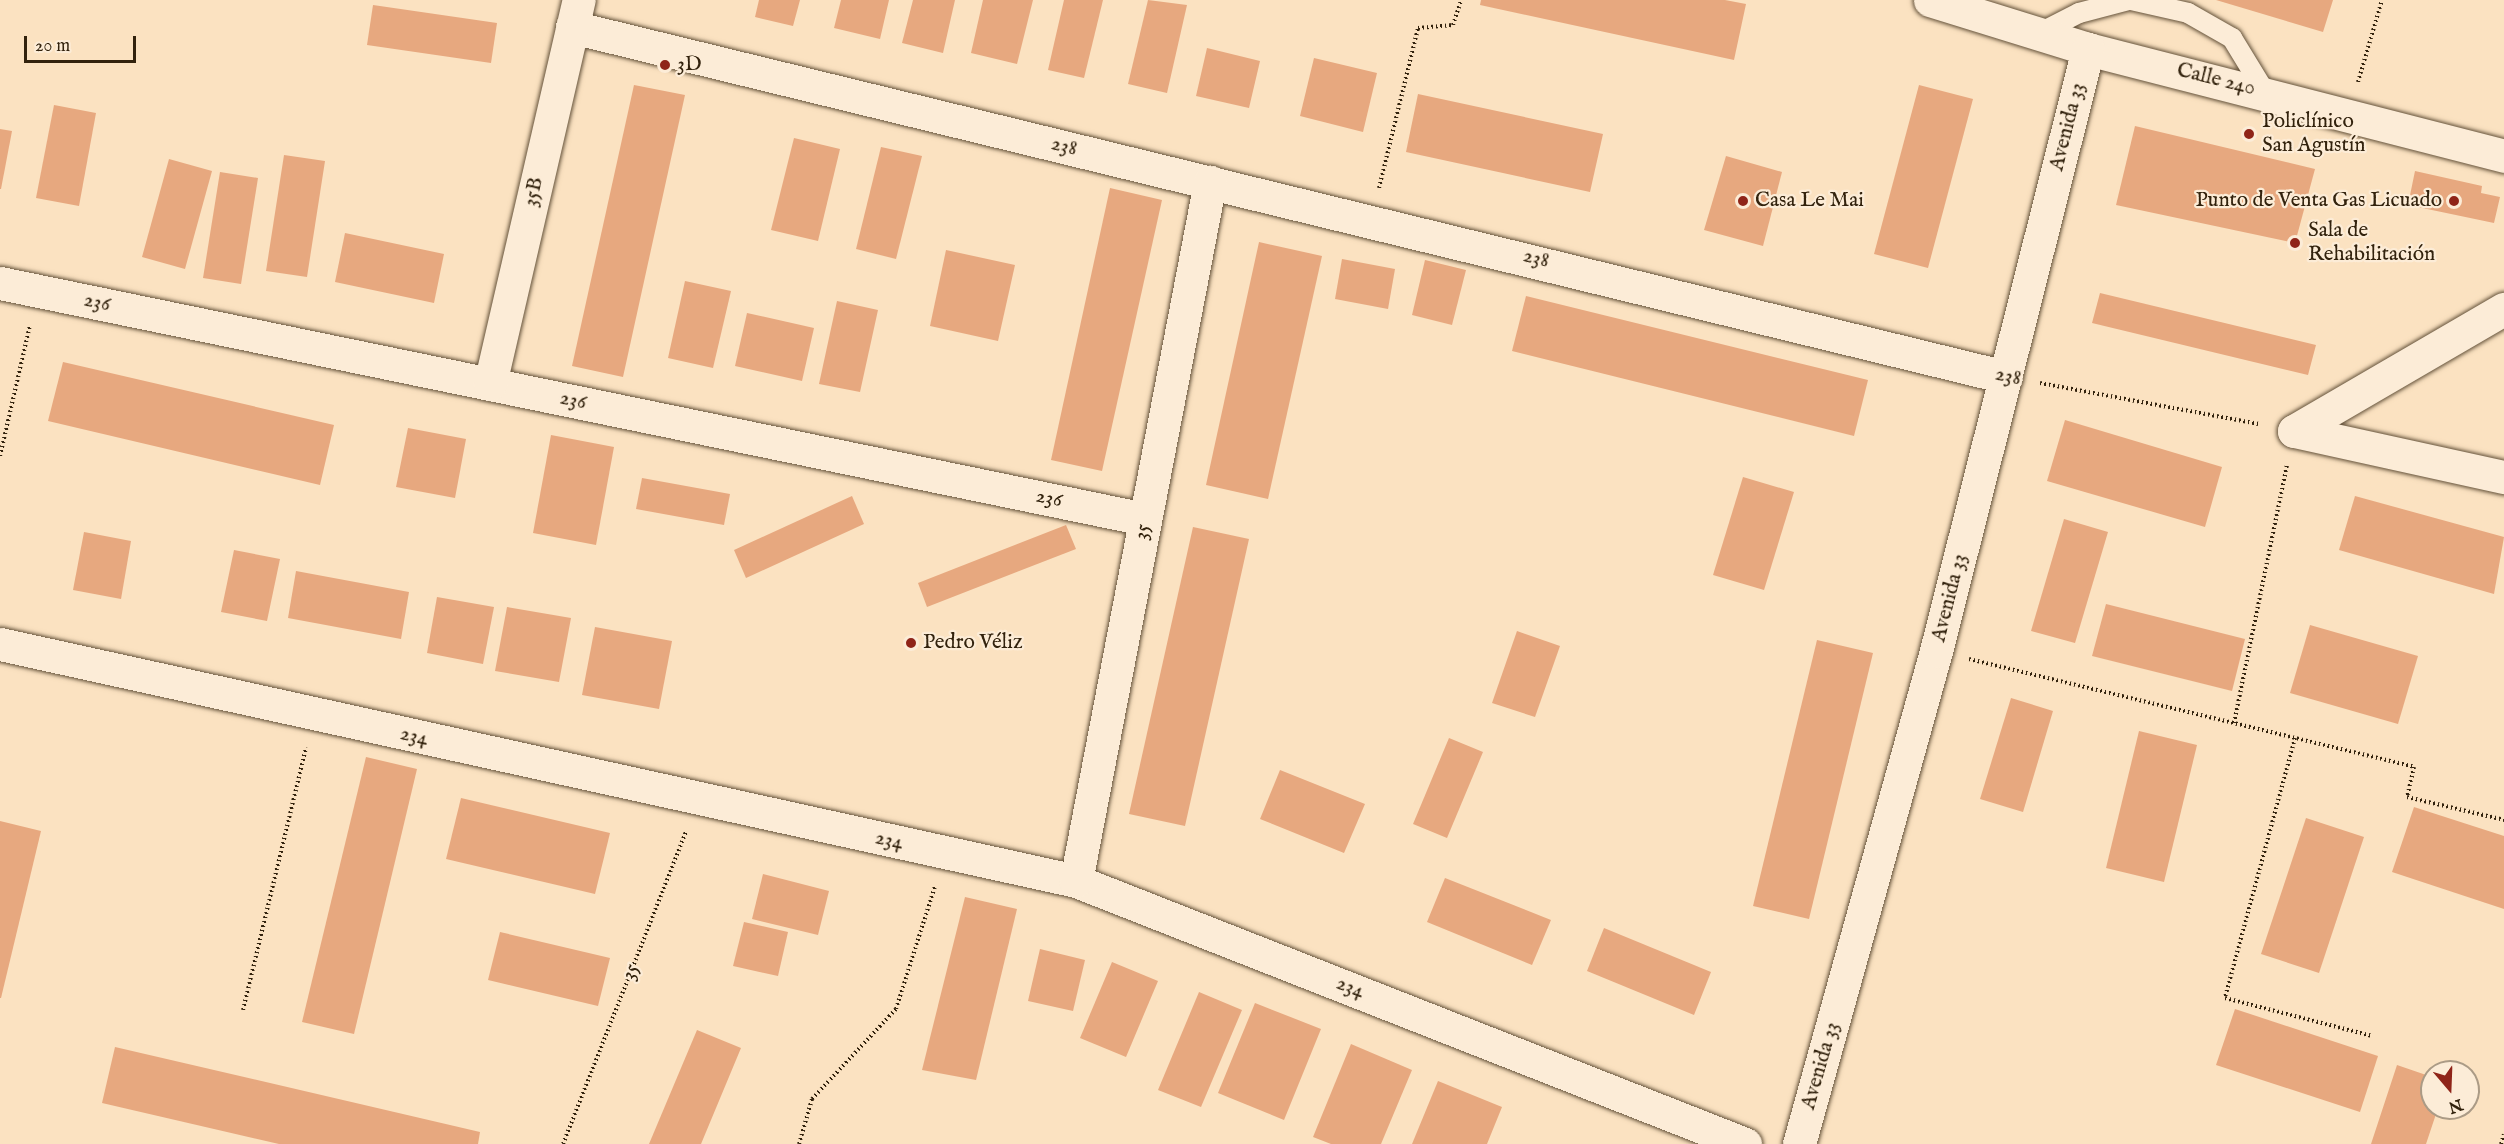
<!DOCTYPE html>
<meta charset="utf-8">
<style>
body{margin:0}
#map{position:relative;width:2504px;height:1144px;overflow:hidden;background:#fbe2c1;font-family:"IM FELL English",serif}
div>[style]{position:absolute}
.building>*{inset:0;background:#e7a87f}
.path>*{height:4px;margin-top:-2px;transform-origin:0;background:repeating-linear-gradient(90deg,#32220d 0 1.5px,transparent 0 4.5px)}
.roads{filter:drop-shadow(0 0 2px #64523a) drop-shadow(0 0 2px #64523a)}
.lane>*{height:20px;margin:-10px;padding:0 10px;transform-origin:10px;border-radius:10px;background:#fcecd7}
.street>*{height:33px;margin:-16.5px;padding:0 16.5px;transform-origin:16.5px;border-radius:16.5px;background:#fcecd7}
.secondary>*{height:33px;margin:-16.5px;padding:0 16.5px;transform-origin:16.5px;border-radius:16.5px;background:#fcecd7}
.dots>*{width:16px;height:16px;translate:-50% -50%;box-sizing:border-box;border:3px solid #fcecd7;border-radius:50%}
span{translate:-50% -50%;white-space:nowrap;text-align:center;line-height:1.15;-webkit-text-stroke:4.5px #fcecd7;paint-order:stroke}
.poi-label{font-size:21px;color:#32220d}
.left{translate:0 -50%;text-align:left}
.right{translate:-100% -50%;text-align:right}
.street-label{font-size:21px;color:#32220d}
.north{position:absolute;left:2420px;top:1060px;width:60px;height:60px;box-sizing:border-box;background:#fcecd7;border:2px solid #ab9b86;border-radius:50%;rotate:161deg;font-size:16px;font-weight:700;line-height:24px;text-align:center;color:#32220d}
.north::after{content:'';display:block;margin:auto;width:21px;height:27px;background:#8f2418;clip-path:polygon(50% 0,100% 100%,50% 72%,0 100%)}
.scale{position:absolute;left:24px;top:36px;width:112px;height:27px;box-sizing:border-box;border:3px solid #32220d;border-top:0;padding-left:8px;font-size:18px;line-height:21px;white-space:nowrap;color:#32220d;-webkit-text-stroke:4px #fcecd7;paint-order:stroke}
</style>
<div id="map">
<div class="building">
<div style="clip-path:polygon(759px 0,800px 0,793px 26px,755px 17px)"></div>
<div style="clip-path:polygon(841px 0,889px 0,880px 39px,834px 28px)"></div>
<div style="clip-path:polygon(913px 0,955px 0,943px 53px,902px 43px)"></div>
<div style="clip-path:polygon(983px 0,1033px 0,1017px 64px,971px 53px)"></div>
<div style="clip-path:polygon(1064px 0,1103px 0,1084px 78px,1048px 70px)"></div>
<div style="clip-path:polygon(1148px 0,1187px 5px,1167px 93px,1128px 84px)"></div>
<div style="clip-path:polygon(1481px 0,1725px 0,1746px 4px,1734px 60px,1480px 5px)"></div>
<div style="clip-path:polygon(2216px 0,2333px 0,2323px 32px)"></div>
<div style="clip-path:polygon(373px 5px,497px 23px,491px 63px,367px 45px)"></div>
<div style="clip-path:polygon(1207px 48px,1260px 61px,1249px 108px,1196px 96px)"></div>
<div style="clip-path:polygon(1314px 58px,1377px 73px,1363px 132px,1300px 116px)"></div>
<div style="clip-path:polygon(634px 85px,685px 95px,623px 377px,572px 366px)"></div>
<div style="clip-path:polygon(1919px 85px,1973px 99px,1928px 268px,1874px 254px)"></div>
<div style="clip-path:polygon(1418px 94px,1603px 134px,1590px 192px,1406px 152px)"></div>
<div style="clip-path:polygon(54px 105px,96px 113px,79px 206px,36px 198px)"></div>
<div style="clip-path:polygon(2135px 126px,2315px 169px,2295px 243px,2116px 205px)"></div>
<div style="clip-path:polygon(0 129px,12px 131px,1px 189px,0 189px)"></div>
<div style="clip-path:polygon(794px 138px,840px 149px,818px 241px,771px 230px)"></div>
<div style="clip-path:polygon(881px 147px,922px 156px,896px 259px,856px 249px)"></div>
<div style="clip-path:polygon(284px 155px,325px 161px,307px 277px,266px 271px)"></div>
<div style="clip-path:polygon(1726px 156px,1782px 172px,1763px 246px,1704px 230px)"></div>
<div style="clip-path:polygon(169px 159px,212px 171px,185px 269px,142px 257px)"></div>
<div style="clip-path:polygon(2415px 171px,2482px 186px,2481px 193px,2500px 197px,2494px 223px,2408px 205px)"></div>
<div style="clip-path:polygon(220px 172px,258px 178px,241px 284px,203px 278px)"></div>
<div style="clip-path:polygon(1110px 188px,1162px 200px,1102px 471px,1051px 460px)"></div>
<div style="clip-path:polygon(345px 233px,444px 254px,434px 303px,335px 282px)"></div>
<div style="clip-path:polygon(1259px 242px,1322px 256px,1268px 499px,1206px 485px)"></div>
<div style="clip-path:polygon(946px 250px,1015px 265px,998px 341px,930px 326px)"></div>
<div style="clip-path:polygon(1342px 259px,1395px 269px,1388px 309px,1335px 299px)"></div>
<div style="clip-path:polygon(1425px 260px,1466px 270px,1452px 325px,1412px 315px)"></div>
<div style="clip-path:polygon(685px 281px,731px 291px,713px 368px,668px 358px)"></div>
<div style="clip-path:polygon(2100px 293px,2316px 345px,2308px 375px,2092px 323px)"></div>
<div style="clip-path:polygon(1526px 296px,1868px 380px,1854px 436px,1512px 351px)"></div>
<div style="clip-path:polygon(837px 301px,878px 310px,860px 392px,819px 384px)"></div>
<div style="clip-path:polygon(747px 313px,814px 328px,802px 381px,735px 366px)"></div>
<div style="clip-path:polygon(63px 362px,334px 425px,320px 485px,48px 421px)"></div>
<div style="clip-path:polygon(2065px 420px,2222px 467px,2205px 527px,2047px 481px)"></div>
<div style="clip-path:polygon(408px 428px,466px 439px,455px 498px,396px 487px)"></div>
<div style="clip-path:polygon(551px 435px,614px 447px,596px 545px,533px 533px)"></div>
<div style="clip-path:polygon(1743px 477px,1794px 492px,1764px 590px,1713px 575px)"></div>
<div style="clip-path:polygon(642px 478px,730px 494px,724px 525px,636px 509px)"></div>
<div style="clip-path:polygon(852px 496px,864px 524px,746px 578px,734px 550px)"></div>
<div style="clip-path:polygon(2355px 496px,2504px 537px,2494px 594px,2339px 550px)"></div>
<div style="clip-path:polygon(2064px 519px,2108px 532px,2075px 643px,2031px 631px)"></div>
<div style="clip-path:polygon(1066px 525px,1076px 549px,927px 607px,918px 583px)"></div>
<div style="clip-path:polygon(1193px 527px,1249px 539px,1185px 826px,1129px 814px)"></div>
<div style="clip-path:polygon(84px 532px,131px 541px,121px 599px,73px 590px)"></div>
<div style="clip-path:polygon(234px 550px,280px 559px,267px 621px,221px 612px)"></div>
<div style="clip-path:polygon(296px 571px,409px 592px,401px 639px,288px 618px)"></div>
<div style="clip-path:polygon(437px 597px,494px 607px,483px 664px,427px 653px)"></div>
<div style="clip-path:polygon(2106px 604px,2245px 639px,2232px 691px,2092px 656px)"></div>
<div style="clip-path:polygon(507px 607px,571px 618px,559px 682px,495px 671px)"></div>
<div style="clip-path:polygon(2310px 625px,2418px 656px,2398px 724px,2290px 693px)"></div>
<div style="clip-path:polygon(595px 627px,672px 641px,659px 709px,582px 695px)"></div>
<div style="clip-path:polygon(1517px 631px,1560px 646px,1535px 717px,1492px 703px)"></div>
<div style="clip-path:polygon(1817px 640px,1873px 653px,1809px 919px,1753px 906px)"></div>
<div style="clip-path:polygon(2011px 698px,2053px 711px,2023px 812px,1980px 799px)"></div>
<div style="clip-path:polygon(2139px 731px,2197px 745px,2164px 882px,2106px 868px)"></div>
<div style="clip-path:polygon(1449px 738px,1483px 752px,1447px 838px,1413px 824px)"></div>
<div style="clip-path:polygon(366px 757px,417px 769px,354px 1034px,302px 1022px)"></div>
<div style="clip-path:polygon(1280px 770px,1365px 804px,1344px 853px,1260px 819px)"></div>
<div style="clip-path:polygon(461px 798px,610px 833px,595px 894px,446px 859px)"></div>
<div style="clip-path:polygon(2414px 807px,2504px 836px,2504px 909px,2392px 872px)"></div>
<div style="clip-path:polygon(2306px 818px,2364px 837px,2319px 973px,2261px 954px)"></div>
<div style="clip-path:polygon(0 821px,41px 831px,1px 998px,0 998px)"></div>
<div style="clip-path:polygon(763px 874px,829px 891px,818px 935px,752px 919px)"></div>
<div style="clip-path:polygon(1445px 878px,1551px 920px,1532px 965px,1427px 922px)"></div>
<div style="clip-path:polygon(965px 897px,1017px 909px,976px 1080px,922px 1070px)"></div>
<div style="clip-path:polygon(744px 922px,788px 932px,778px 976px,733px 966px)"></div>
<div style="clip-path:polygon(1604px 928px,1711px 972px,1694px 1015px,1587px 971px)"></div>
<div style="clip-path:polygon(500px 932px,610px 958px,598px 1006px,488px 980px)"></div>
<div style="clip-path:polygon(1040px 949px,1085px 960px,1073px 1011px,1028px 1001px)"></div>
<div style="clip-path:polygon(1112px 962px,1158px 981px,1126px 1057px,1080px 1038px)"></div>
<div style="clip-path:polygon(1199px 992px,1242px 1010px,1201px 1107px,1158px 1090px)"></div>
<div style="clip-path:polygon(1255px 1003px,1321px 1029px,1284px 1120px,1218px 1093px)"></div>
<div style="clip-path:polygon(2235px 1009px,2378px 1056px,2360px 1112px,2216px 1065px)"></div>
<div style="clip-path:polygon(697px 1030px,741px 1048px,701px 1144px,649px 1144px)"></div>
<div style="clip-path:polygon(1351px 1044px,1412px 1070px,1381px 1144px,1331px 1144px,1313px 1137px)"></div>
<div style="clip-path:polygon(115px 1047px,480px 1132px,478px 1144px,279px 1144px,102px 1103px)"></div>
<div style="clip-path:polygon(2397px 1065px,2432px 1077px,2432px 1108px,2438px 1108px,2426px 1144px,2371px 1144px)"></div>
<div style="clip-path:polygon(1438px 1081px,1502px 1107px,1487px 1144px,1412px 1144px)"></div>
</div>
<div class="path">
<div style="left:2358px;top:82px;width:85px;rotate:-73.7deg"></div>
<div style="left:1379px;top:188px;width:165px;rotate:-76.3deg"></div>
<div style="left:1418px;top:28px;width:35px;rotate:-5deg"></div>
<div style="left:1453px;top:25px;width:26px;rotate:-72deg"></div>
<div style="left:2040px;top:383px;width:224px;rotate:10.6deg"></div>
<div style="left:0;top:456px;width:134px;rotate:-77.1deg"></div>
<div style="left:1969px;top:659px;width:458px;rotate:13.6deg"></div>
<div style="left:2414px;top:767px;width:31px;rotate:103deg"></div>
<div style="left:2407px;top:797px;width:100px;rotate:13.3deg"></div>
<div style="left:2234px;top:723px;width:263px;rotate:-78.4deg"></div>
<div style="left:2295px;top:738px;width:269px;rotate:105.1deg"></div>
<div style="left:2225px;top:998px;width:152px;rotate:14.5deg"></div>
<div style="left:243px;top:1010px;width:270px;rotate:-76.5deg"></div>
<div style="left:563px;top:1144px;width:335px;rotate:-68.5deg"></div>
<div style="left:799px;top:1144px;width:47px;rotate:-73.9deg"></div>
<div style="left:812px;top:1099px;width:123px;rotate:-47deg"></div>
<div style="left:896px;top:1009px;width:129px;rotate:-72.4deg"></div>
<div style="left:2501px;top:1144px;width:10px;rotate:-73deg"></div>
</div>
<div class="roads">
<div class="lane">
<div style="left:2131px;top:0;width:58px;rotate:12.8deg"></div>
<div style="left:2188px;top:13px;width:51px;rotate:29.6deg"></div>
<div style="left:2232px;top:38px;width:63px;rotate:58.6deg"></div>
<div style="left:2040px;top:33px;width:44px;rotate:-27.1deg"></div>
<div style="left:2079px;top:13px;width:52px;rotate:-14.6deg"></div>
</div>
<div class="street">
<div style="left:572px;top:27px;width:1476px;rotate:13.72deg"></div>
<div style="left:0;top:283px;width:1169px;rotate:11.65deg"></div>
<div style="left:490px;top:384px;width:394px;rotate:-77deg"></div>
<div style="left:2294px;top:431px;width:243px;rotate:-30.2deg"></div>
<div style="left:2294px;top:431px;width:215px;rotate:12.4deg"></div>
<div style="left:0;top:644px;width:1102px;rotate:12.42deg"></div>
<div style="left:1076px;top:881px;width:719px;rotate:21.46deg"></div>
<div style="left:1076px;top:881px;width:712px;rotate:-79.15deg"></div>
</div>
<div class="secondary">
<div style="left:1930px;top:0;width:165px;rotate:17.2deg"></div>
<div style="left:2088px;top:49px;width:430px;rotate:14.4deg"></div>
<div style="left:1799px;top:1144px;width:512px;rotate:-74.47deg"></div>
<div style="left:1936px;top:651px;width:621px;rotate:-75.83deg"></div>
</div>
</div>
<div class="dots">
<div style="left:665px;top:65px;background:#8f2418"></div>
<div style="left:2249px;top:134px;background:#8f2418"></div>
<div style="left:1743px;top:201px;background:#8f2418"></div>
<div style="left:2454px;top:201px;background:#8f2418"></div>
<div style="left:2295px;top:243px;background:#8f2418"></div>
<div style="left:911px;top:643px;background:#8f2418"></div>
</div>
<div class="poi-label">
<span class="left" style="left:677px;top:65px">3D</span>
<span class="left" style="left:2262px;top:134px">Policlínico<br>San Agustín</span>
<span class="left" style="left:1755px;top:201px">Casa Le Mai</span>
<span class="right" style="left:2442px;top:201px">Punto de Venta Gas Licuado</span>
<span class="left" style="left:2308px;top:243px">Sala de<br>Rehabilitación</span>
<span class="left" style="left:923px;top:643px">Pedro Véliz</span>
</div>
<div class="street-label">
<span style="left:2216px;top:80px;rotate:14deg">Calle 240</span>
<span style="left:2068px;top:127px;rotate:-76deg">Avenida 33</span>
<span style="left:1064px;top:147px;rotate:14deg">238</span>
<span style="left:534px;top:192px;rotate:-77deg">35B</span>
<span style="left:1536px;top:259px;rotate:14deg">238</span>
<span style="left:97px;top:303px;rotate:12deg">236</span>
<span style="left:2008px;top:377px;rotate:12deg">238</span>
<span style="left:573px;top:401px;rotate:12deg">236</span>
<span style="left:1049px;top:499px;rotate:12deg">236</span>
<span style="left:1143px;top:532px;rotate:-79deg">35</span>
<span style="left:1950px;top:598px;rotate:-76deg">Avenida 33</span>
<span style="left:414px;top:737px;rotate:13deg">234</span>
<span style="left:889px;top:841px;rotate:12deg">234</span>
<span style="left:631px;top:972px;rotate:-69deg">35</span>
<span style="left:1350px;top:988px;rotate:21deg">234</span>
<span style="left:1821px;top:1066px;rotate:-74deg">Avenida 33</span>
</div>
<div class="north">N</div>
<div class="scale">20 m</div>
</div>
